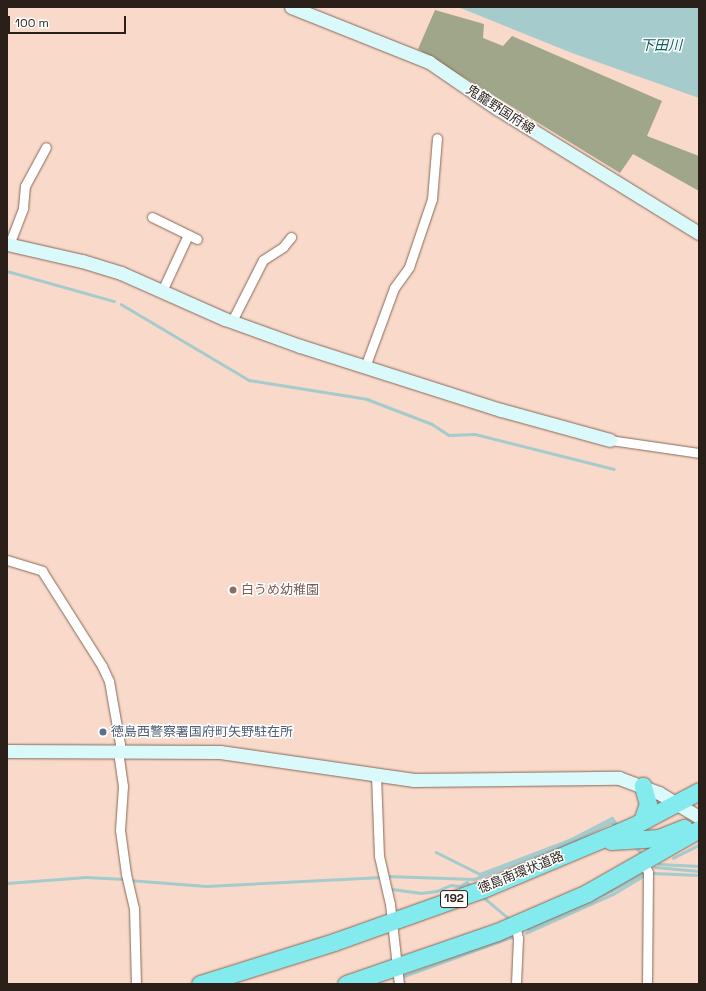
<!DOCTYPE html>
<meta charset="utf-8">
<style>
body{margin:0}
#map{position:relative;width:706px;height:991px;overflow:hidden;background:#f9d9c9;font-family:"Space Grotesk","Noto Sans JP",sans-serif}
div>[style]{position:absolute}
.forest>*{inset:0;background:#a0a689}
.water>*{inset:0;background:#a5cbcc}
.stream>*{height:2.5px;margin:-1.25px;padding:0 1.25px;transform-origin:1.25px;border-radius:1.25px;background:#a5cbcc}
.roads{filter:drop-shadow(0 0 1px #85695b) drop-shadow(0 0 1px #85695b)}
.street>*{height:9px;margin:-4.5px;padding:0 4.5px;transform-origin:4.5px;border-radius:4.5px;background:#fff}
.secondary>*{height:13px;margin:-6.5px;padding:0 6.5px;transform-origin:6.5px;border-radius:6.5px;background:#daf9fa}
.highway>*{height:17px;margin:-8.5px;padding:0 8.5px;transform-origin:8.5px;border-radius:8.5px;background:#83ebee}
.dots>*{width:11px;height:11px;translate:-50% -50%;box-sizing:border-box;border:2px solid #fff;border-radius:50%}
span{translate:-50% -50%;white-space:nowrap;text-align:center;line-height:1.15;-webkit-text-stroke:3px #fff;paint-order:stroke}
.shield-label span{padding:1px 3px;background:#fff;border:1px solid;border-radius:3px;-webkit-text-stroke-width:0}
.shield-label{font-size:12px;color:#2a1f19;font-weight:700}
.street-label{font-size:13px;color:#2a1f19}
.education-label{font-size:13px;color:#785e54}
.left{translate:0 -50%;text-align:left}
.service-label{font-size:13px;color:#4e5e75}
.water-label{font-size:14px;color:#0c5d5f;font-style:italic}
.frame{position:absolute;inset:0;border:8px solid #2a1f19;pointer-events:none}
.scale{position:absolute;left:8px;top:16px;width:118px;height:18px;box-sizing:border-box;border:2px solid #2a1f19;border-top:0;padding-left:5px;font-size:12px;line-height:14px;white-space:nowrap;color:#2a1f19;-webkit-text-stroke:3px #fff;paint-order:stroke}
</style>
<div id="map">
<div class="forest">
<div style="clip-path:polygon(435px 10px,484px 24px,483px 38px,503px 46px,512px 36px,662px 101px,647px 136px,699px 156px,699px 191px,633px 154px,620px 173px,418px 49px)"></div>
</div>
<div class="water">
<div style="clip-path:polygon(458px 7px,699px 7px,699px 98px,572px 53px)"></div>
</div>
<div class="stream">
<div style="left:7px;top:271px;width:111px;rotate:15.7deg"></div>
<div style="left:121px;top:304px;width:149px;rotate:30.7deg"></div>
<div style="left:249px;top:380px;width:120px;rotate:9.1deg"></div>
<div style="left:367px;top:399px;width:70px;rotate:21deg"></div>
<div style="left:432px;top:424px;width:20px;rotate:33deg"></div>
<div style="left:449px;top:435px;width:26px;rotate:-2deg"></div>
<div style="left:475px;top:434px;width:143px;rotate:14.1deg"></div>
<div style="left:635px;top:846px;width:11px;rotate:49deg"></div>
<div style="left:436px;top:852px;width:49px;rotate:26.6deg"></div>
<div style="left:480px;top:874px;width:95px;rotate:-20.9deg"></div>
<div style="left:569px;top:840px;width:48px;rotate:-27.1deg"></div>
<div style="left:612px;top:818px;width:6px;rotate:51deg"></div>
<div style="left:673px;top:858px;width:29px;rotate:-27deg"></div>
<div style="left:659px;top:864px;width:40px;rotate:2.9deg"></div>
<div style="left:655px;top:867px;width:44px;rotate:5.2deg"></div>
<div style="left:652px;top:873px;width:47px;rotate:2.4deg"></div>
<div style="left:387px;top:876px;width:87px;rotate:2deg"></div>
<div style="left:474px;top:879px;width:102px;rotate:-20.8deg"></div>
<div style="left:569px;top:843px;width:47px;rotate:-26.6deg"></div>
<div style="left:611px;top:822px;width:4px;rotate:34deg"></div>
<div style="left:129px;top:880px;width:77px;rotate:4.5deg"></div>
<div style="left:206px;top:886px;width:176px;rotate:-2.9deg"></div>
<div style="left:7px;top:883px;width:79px;rotate:-4.3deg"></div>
<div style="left:86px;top:877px;width:38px;rotate:3deg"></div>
<div style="left:392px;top:889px;width:29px;rotate:8deg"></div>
<div style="left:421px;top:893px;width:16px;rotate:-7deg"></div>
<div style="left:437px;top:891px;width:15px;rotate:-23deg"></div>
<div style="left:451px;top:885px;width:9px;rotate:6deg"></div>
<div style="left:460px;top:886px;width:8px;rotate:-30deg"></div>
<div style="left:467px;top:882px;width:4px;rotate:56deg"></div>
<div style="left:482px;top:896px;width:38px;rotate:40deg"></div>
<div style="left:528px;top:930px;width:92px;rotate:-25.2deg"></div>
<div style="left:611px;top:891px;width:38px;rotate:-29deg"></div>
<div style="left:526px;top:933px;width:95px;rotate:-24.1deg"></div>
<div style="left:613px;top:894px;width:37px;rotate:-31deg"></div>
<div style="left:404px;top:976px;width:115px;rotate:-19.9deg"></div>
</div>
<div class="roads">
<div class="street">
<div style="left:152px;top:217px;width:50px;rotate:26.1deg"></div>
<div style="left:9px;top:245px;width:40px;rotate:-69deg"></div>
<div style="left:23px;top:208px;width:22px;rotate:-85deg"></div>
<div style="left:25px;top:186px;width:44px;rotate:-61.7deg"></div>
<div style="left:162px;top:291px;width:62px;rotate:-65.1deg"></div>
<div style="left:232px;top:321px;width:68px;rotate:-63.1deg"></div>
<div style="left:263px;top:260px;width:24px;rotate:-33deg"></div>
<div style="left:283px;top:247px;width:13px;rotate:-51deg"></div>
<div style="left:365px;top:367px;width:84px;rotate:-69.8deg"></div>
<div style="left:394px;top:288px;width:26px;rotate:-54deg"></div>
<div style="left:409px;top:267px;width:72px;rotate:-71.3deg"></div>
<div style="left:432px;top:199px;width:61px;rotate:-85.3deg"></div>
<div style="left:610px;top:440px;width:90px;rotate:8.3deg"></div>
<div style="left:7px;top:560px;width:37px;rotate:17deg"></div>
<div style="left:42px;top:571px;width:112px;rotate:57.7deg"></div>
<div style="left:102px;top:666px;width:17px;rotate:65deg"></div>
<div style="left:109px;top:681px;width:64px;rotate:80.1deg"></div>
<div style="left:120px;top:744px;width:14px;rotate:94deg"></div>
<div style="left:119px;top:758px;width:28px;rotate:82deg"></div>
<div style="left:123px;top:786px;width:44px;rotate:93.9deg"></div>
<div style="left:120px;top:830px;width:44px;rotate:82.2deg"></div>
<div style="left:126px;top:874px;width:35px;rotate:77deg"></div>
<div style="left:134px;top:908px;width:76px;rotate:88.5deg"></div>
<div style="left:376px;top:775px;width:81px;rotate:87.9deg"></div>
<div style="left:379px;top:856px;width:49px;rotate:77.1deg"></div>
<div style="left:390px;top:904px;width:81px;rotate:83.6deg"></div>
<div style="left:643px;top:861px;width:12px;rotate:66deg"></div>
<div style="left:648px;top:872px;width:112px;rotate:90.5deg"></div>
<div style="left:515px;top:924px;width:14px;rotate:78deg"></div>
<div style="left:518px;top:938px;width:46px;rotate:92.5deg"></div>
</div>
<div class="secondary">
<div style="left:291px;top:7px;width:149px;rotate:21.7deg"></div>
<div style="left:429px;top:62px;width:83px;rotate:34.3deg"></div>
<div style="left:498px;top:109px;width:236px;rotate:31.7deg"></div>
<div style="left:7px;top:244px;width:77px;rotate:12.8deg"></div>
<div style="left:82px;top:261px;width:41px;rotate:17.1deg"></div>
<div style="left:121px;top:273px;width:114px;rotate:23.9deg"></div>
<div style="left:225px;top:319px;width:80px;rotate:19.8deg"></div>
<div style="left:300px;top:346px;width:211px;rotate:17.7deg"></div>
<div style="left:501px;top:410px;width:113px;rotate:15.4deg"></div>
<div style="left:7px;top:751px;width:213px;rotate:0.3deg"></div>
<div style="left:220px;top:752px;width:196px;rotate:8.2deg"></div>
<div style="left:414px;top:780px;width:205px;rotate:-0.6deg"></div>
<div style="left:619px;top:778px;width:43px;rotate:20.6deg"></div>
<div style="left:659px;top:793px;width:47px;rotate:31deg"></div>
</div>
<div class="highway">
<div style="left:642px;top:821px;width:18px;rotate:-71deg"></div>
<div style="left:648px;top:804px;width:19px;rotate:-106deg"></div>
<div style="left:611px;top:841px;width:48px;rotate:-3.6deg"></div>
<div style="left:659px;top:838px;width:27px;rotate:-22deg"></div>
<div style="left:200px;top:984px;width:140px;rotate:-17.4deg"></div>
<div style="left:334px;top:942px;width:158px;rotate:-19.6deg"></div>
<div style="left:483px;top:889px;width:163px;rotate:-22.8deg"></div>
<div style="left:633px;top:826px;width:75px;rotate:-27.9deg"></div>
<div style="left:346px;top:984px;width:160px;rotate:-19deg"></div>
<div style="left:497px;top:932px;width:98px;rotate:-23.4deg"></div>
<div style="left:587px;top:893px;width:129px;rotate:-29.7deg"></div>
</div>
</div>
<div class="dots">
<div style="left:233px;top:590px;background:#8d6e63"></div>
<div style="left:103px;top:732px;background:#5c6f8a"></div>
</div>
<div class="shield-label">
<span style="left:454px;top:899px">192</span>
</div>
<div class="street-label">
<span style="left:500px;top:110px;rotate:33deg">鬼籠野国府線</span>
<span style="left:521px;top:873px;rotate:-22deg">徳島南環状道路</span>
</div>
<div class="education-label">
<span class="left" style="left:241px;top:590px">白うめ幼稚園</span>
</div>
<div class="service-label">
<span class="left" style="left:111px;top:732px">徳島西警察署国府町矢野駐在所</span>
</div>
<div class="water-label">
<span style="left:661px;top:45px">下田川</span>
</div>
<div class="frame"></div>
<div class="scale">100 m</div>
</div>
